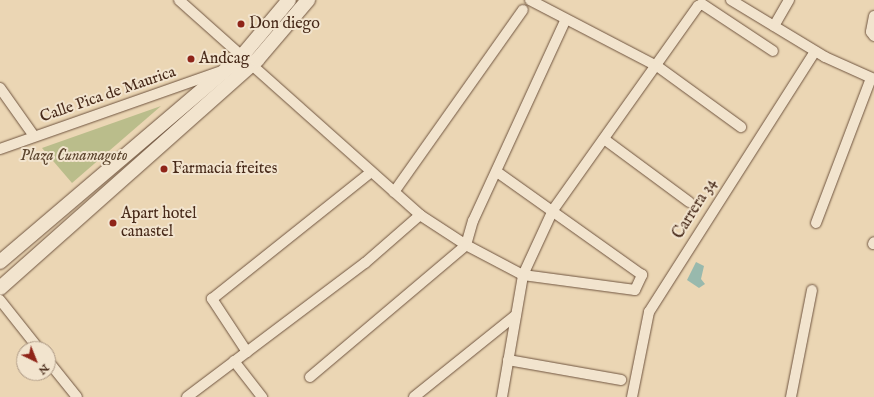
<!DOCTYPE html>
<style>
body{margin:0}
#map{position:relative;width:874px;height:397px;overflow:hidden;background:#ebd6b4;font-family:"IM FELL English",serif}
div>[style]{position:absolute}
.green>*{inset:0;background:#babd8b}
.water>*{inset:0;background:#98b9ad}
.roads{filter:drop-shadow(0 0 1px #6f543f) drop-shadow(0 0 1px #6f543f)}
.street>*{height:10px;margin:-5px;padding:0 5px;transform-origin:5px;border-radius:5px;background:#f2e4ce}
.secondary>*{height:14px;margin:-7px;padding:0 7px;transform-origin:7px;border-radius:7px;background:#f2e4ce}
.dots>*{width:11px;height:11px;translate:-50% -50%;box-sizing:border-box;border:2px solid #f2e4ce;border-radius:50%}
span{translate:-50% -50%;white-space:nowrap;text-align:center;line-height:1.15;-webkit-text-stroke:4px #f2e4ce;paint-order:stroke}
.poi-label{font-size:16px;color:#462818}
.left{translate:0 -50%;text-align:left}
.street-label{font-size:16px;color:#462818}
.park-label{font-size:16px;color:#5d462f;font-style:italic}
.north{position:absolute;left:16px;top:341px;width:40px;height:40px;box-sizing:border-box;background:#f2e4ce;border:1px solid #ad9985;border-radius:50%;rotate:137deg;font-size:11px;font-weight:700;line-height:16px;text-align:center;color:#462818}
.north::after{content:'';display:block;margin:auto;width:14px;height:18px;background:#8f2418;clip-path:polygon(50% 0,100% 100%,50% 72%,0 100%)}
</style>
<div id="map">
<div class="green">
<div style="clip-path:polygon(161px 106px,72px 183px,42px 148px)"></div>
</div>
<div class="water">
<div style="clip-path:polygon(696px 262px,704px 266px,701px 279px,705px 284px,699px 288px,687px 280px)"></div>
</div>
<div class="roads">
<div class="street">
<div style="left:179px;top:0;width:323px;rotate:41.7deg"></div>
<div style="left:420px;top:215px;width:55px;rotate:33.1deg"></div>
<div style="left:466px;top:245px;width:64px;rotate:27.8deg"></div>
<div style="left:523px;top:275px;width:113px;rotate:7.6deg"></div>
<div style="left:635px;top:290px;width:17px;rotate:-65deg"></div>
<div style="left:642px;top:275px;width:178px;rotate:-144.6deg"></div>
<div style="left:530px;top:0;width:143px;rotate:27.5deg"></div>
<div style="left:657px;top:66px;width:104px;rotate:36deg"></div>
<div style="left:731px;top:0;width:110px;rotate:31.2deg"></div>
<div style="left:825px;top:57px;width:54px;rotate:24.2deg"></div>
<div style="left:874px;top:16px;width:16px;rotate:101deg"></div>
<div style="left:871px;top:32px;width:5px;rotate:53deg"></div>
<div style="left:774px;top:26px;width:30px;rotate:-60deg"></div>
<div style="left:0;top:88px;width:59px;rotate:54.7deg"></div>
<div style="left:604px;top:139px;width:106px;rotate:36.5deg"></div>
<div style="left:0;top:149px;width:232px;rotate:-19.4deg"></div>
<div style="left:394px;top:192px;width:223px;rotate:-54.7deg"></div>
<div style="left:816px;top:223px;width:155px;rotate:-69.2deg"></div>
<div style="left:873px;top:244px;width:2px;rotate:-63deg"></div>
<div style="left:0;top:300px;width:63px;rotate:51.5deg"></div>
<div style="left:247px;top:352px;width:64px;rotate:-123.4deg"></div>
<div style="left:212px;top:299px;width:203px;rotate:-38.6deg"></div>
<div style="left:508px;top:360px;width:115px;rotate:10deg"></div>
<div style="left:48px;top:361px;width:46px;rotate:51.1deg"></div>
<div style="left:234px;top:361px;width:46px;rotate:52.1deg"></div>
<div style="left:310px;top:377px;width:204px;rotate:-40.2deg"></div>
<div style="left:466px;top:245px;width:25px;rotate:-74deg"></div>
<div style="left:473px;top:221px;width:222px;rotate:-65.3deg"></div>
<div style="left:187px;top:397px;width:223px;rotate:-37deg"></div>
<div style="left:365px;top:263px;width:73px;rotate:-41.1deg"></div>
<div style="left:414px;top:397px;width:131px;rotate:-38.8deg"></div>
<div style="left:502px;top:397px;width:124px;rotate:-80.2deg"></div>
<div style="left:523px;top:275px;width:72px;rotate:-65.2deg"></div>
<div style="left:553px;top:210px;width:250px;rotate:-54.6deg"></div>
<div style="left:698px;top:6px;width:4px;rotate:-27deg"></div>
<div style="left:702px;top:4px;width:85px;rotate:33.5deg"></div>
<div style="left:632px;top:397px;width:87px;rotate:-78.7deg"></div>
<div style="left:649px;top:312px;width:309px;rotate:-57.5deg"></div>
<div style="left:791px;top:397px;width:109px;rotate:-78.9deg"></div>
</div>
<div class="secondary">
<div style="left:0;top:262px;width:318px;rotate:-40.4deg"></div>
<div style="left:242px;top:56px;width:73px;rotate:-50deg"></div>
<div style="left:0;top:288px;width:344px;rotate:-41.6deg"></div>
<div style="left:257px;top:60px;width:79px;rotate:-49.6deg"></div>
</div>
</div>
<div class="dots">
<div style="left:241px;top:24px;background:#8f2418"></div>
<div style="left:191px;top:59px;background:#8f2418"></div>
<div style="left:164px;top:169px;background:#8f2418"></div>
<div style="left:113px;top:223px;background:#8f2418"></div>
</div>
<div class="poi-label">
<span class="left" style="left:249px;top:24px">Don diego</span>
<span class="left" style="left:199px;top:59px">Andcag</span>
<span class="left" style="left:172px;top:169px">Farmacia freites</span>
<span class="left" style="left:121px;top:223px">Apart hotel<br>canastel</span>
</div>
<div class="street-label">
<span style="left:108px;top:95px;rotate:-19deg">Calle Pica de Maurica</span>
<span style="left:695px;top:209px;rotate:-58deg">Carrera 34</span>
</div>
<div class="park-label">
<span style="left:74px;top:156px">Plaza Cunamagoto</span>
</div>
<div class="north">N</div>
</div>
